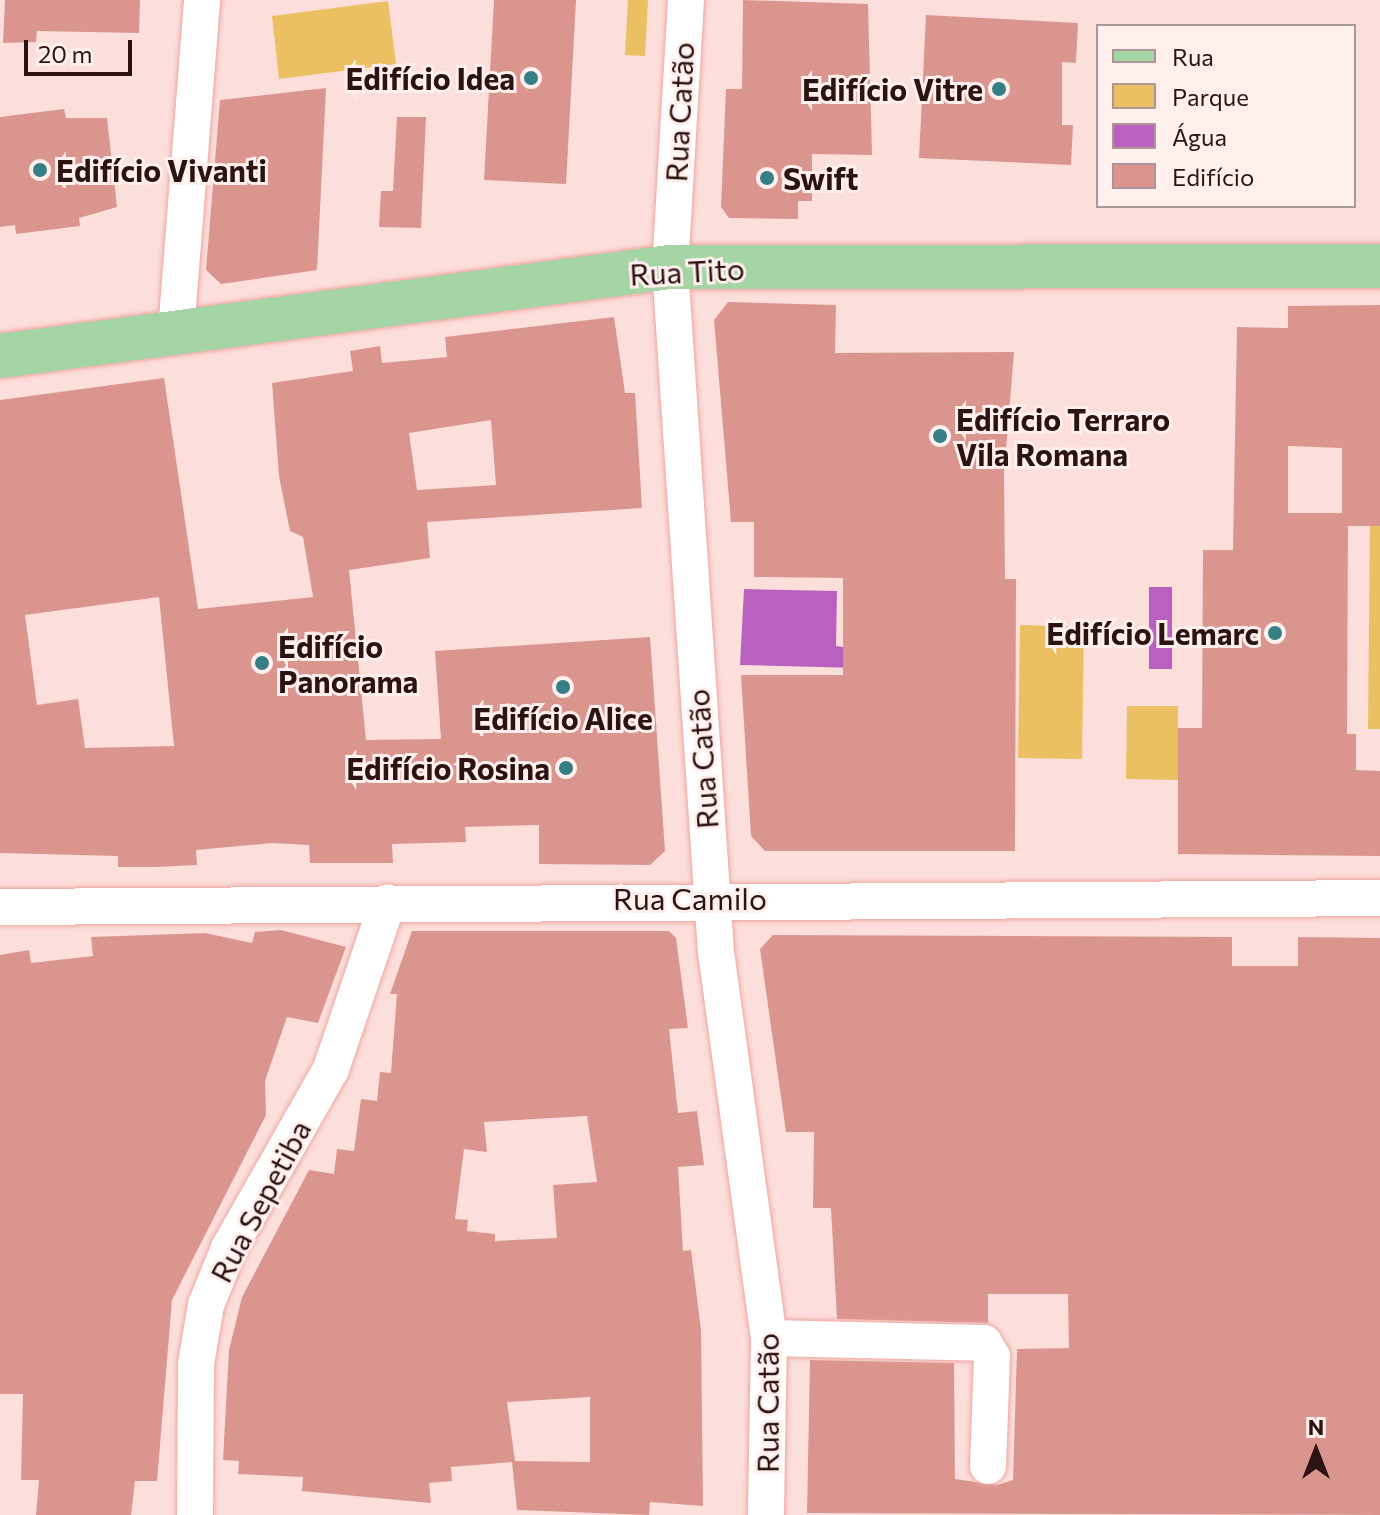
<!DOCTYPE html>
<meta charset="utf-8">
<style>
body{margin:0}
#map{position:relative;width:1380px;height:1515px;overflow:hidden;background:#fcdedb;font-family:Commissioner,sans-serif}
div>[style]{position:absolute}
.green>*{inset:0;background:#eac062}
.water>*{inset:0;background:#ba61bf}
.building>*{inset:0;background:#db958f}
.roads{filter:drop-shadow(0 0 2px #eea7a0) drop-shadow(0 0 2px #eea7a0)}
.minor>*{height:36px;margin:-18px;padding:0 18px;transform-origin:18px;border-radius:18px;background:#fff}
.major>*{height:44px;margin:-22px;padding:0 22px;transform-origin:22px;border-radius:22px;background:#a5d4a7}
.dots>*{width:22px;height:22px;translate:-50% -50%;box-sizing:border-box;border:4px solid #ffefed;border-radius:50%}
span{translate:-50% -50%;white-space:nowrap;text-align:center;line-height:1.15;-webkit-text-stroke:6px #ffefed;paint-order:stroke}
.poi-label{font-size:30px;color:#2c1311;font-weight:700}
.right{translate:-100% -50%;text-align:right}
.left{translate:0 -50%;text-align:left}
.street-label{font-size:30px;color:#2c1311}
.legend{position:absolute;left:1096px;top:24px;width:260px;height:184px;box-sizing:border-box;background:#ffefed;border:2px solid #ab9795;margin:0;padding:10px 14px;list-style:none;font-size:24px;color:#2c1311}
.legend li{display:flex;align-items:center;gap:16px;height:40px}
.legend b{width:40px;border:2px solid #ab9795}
.north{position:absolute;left:1276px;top:1411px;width:80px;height:80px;-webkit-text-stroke:6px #ffefed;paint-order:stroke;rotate:0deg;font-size:22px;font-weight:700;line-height:32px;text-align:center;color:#2c1311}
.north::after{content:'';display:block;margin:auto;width:28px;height:36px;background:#2c1311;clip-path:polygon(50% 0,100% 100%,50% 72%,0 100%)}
.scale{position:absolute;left:24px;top:40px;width:108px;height:36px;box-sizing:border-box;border:4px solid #2c1311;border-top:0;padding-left:10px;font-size:24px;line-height:28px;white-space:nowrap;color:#2c1311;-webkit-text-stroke:6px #ffefed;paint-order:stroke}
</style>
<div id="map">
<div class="green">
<div style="clip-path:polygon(628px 0,648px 0,645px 56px,625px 55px)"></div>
<div style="clip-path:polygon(388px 1px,396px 64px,279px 79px,272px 16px)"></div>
<div style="clip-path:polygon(1370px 526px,1380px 526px,1380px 729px,1368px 729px)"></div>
<div style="clip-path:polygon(1020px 625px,1084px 627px,1082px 759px,1018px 758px)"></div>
<div style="clip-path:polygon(1127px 706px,1178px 706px,1178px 780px,1126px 779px)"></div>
</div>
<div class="water">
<div style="clip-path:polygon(1149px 587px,1172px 587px,1172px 669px,1149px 669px)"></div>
<div style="clip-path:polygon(744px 589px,837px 591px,836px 646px,858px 649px,858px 668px,740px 665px)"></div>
</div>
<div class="building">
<div style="clip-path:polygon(5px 0,140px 0,139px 33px,37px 31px,36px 42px,3px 43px)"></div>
<div style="clip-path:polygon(494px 0,576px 0,566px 184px,484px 180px)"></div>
<div style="clip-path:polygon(743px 0,868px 4px,872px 155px,812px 154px,812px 201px,798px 201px,798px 219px,729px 218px,721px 207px,726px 89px,742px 89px)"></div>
<div style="clip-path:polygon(926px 15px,1078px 23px,1076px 63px,1062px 62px,1062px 125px,1073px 125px,1071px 165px,919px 158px)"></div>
<div style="clip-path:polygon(326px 88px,317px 270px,221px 284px,206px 270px,220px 100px)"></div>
<div style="clip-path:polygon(64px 109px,66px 118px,107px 118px,117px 207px,79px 218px,80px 226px,16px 234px,15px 225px,0 227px,0 117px)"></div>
<div style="clip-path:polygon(397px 117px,426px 117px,421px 228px,379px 227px,381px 191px,393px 191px)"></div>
<div style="clip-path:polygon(728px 302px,836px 305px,835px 353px,1014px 352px,1004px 473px,1005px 579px,1016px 579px,1015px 851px,765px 851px,751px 836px,741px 675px,843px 675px,843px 578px,754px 577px,754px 522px,731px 522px,714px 320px)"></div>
<div style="clip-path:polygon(evenodd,1380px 305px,1380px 526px,1348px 526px,1347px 734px,1356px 734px,1356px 770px,1380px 771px,1380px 856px,1178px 854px,1178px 728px,1202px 728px,1203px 550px,1233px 550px,1237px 327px,1288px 328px,1288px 306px,1380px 305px,1288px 446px,1342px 448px,1342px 513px,1288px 513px,1288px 446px)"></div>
<div style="clip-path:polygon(evenodd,614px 317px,625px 393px,635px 393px,642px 508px,427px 522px,430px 558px,349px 570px,366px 740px,441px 739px,435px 651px,650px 637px,665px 851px,650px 865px,539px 864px,539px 825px,465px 827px,466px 842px,392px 844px,393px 863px,310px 863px,309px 845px,272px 843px,196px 850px,197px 865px,155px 867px,118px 867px,118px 856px,0 853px,0 400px,164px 378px,198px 609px,313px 597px,303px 537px,290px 531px,279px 476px,272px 383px,353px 371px,350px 351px,380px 346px,382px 363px,447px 357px,445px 337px,614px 317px,491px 420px,496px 485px,417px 490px,409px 433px,491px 420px,614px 317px,159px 597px,174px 746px,85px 748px,78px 699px,37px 705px,25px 615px,159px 597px)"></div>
<div style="clip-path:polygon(281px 930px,346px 947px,318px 1023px,287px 1017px,265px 1081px,266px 1115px,172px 1300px,157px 1481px,135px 1481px,131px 1515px,36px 1515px,39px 1480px,21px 1480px,23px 1394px,0 1394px,0 955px,29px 950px,31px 963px,93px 956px,91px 937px,205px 933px,252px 943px,255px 932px)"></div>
<div style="clip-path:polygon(evenodd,412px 931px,669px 931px,676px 938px,688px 1028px,669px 1029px,678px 1113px,697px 1111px,704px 1165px,678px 1167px,683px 1251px,691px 1250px,701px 1330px,703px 1506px,650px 1502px,649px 1515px,517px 1510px,512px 1462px,451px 1467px,452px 1481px,429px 1483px,431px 1503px,302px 1491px,303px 1477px,238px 1474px,239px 1461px,223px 1460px,229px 1350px,242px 1297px,309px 1170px,334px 1174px,337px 1149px,354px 1151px,361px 1099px,377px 1101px,380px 1072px,391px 1073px,397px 994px,390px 994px,412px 931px,587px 1116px,597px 1182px,553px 1185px,557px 1238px,495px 1241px,495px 1234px,467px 1231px,468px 1220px,455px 1219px,464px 1149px,487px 1152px,484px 1122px,587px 1116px,412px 931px,590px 1397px,590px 1462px,515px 1461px,507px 1402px,590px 1397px)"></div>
<div style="clip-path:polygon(773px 935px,1232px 937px,1232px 966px,1298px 966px,1298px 937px,1380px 938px,1380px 1515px,807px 1513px,810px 1360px,954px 1363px,955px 1479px,997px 1485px,1013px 1480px,1017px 1349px,1069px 1348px,1068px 1294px,988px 1294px,988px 1323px,837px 1319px,831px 1208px,813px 1208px,814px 1132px,786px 1132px,760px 949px)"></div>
</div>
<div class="roads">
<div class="minor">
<div style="left:686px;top:0;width:267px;rotate:93.4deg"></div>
<div style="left:670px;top:267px;width:687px;rotate:86.16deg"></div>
<div style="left:716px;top:952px;width:390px;rotate:82.2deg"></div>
<div style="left:769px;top:1338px;width:177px;rotate:91deg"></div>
<div style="left:176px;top:332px;width:333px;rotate:-85.5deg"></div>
<div style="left:0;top:907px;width:1380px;rotate:-0.37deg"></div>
<div style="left:769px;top:1338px;width:215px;rotate:1.3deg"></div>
<div style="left:984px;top:1343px;width:16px;rotate:60deg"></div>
<div style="left:992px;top:1357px;width:109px;rotate:92.1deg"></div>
<div style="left:195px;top:1515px;width:151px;rotate:-89.6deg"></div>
<div style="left:196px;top:1364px;width:60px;rotate:-80.4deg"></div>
<div style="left:206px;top:1305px;width:61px;rotate:-68deg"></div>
<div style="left:229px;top:1248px;width:206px;rotate:-60.3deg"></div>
<div style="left:331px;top:1069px;width:176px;rotate:-71.2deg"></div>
</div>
<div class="major">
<div style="left:0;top:356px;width:676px;rotate:-7.57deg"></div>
<div style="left:670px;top:267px;width:710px;rotate:-0.08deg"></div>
</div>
</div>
<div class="dots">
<div style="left:531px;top:78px;background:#367e86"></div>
<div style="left:999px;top:89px;background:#367e86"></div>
<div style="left:40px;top:170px;background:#367e86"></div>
<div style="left:767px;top:178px;background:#367e86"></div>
<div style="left:940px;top:436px;background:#367e86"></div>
<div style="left:1275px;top:633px;background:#367e86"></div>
<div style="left:262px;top:663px;background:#367e86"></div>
<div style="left:563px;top:687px;background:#367e86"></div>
<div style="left:566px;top:768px;background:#367e86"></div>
</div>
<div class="poi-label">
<span class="right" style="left:515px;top:78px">Edifício Idea</span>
<span class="right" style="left:983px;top:89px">Edifício Vitre</span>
<span class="left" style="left:56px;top:170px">Edifício Vivanti</span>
<span class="left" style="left:783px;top:178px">Swift</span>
<span class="left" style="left:956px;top:436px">Edifício Terraro<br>Vila Romana</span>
<span class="right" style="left:1259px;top:633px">Edifício Lemarc</span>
<span class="left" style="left:278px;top:663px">Edifício<br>Panorama</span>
<span style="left:563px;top:718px">Edifício Alice</span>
<span class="right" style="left:550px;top:768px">Edifício Rosina</span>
</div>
<div class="street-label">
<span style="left:679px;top:112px;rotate:-87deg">Rua Catão</span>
<span style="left:687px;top:271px;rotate:-3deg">Rua Tito</span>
<span style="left:702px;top:759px;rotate:-94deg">Rua Catão</span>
<span style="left:690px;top:898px">Rua Camilo</span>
<span style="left:260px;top:1201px;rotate:-62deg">Rua Sepetiba</span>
<span style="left:767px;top:1403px;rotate:-90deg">Rua Catão</span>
</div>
<ul class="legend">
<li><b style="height:10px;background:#a5d4a7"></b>Rua</li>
<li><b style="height:22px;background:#eac062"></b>Parque</li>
<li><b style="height:22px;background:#ba61bf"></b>Água</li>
<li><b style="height:22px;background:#db958f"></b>Edifício</li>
</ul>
<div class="north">N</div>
<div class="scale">20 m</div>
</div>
